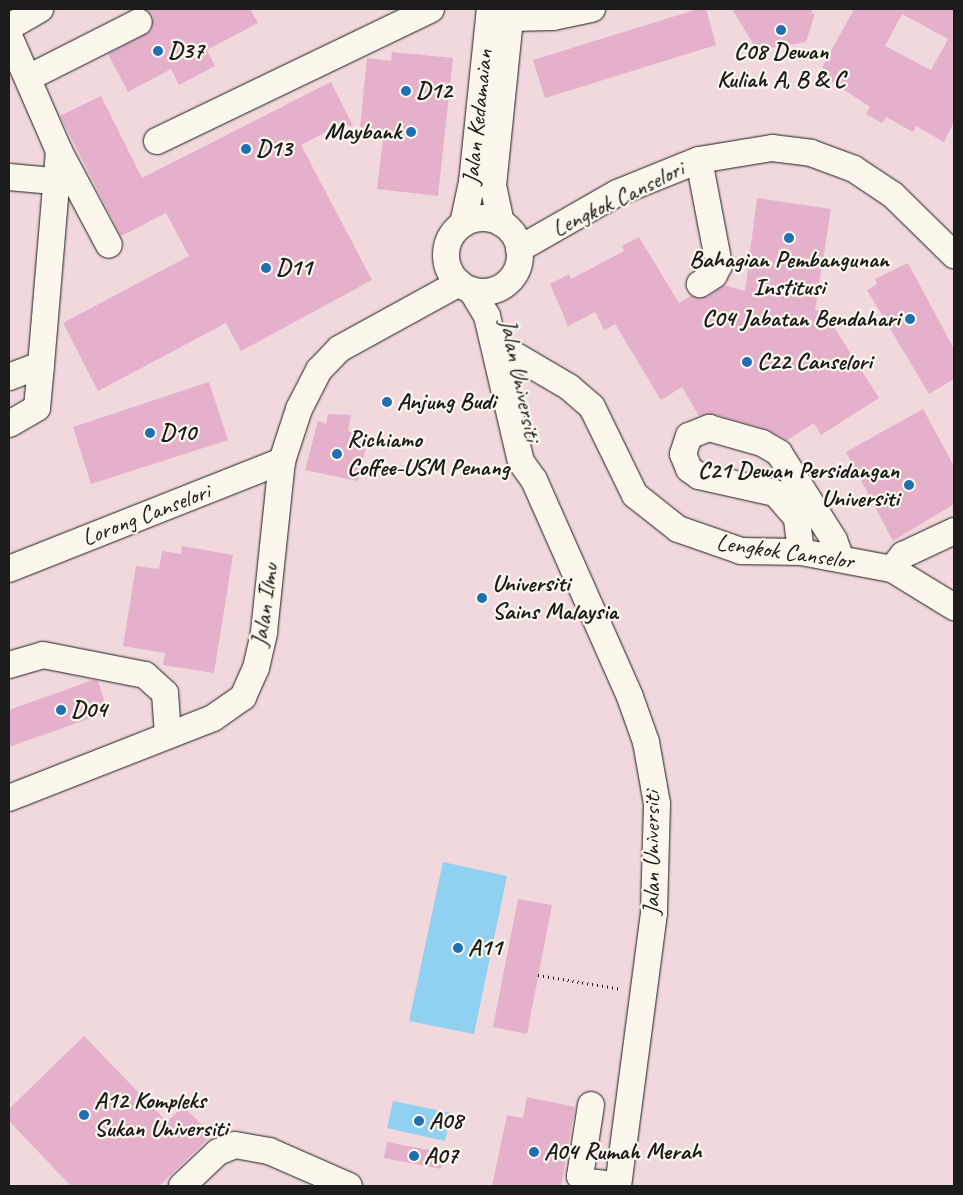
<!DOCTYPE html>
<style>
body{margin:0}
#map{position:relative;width:963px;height:1195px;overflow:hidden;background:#f6e9e5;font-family:Caveat,sans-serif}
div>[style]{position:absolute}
.built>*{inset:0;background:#f1d8dd}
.water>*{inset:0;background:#90d0f1}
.building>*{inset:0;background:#e4b0ca}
.path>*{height:3px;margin-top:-1.5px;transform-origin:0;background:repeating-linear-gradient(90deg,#1c1c1c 0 1px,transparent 0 5px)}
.roads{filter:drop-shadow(0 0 1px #1c1c1c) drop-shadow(0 0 1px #1c1c1c)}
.minor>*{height:26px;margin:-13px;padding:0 13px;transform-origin:13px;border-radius:13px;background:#fbf7ec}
.minor>.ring{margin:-13px;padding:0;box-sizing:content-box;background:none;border:26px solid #fbf7ec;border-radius:50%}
.dots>*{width:14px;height:14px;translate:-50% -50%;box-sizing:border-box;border:2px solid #fbf7ec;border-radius:50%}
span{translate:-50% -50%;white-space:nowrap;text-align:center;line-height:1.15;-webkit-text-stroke:4.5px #fbf7ec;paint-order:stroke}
.poi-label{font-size:24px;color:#1c1c1c;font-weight:700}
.left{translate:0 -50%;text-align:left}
.right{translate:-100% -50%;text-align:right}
.street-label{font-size:24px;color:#1c1c1c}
.frame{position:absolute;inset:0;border:10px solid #1c1c1c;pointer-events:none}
</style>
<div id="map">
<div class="built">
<div style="clip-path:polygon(9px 9px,954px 9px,954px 1186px,9px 1186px)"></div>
</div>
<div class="water">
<div style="clip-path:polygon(443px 862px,507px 876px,474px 1034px,409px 1021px)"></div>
<div style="clip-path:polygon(393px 1101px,451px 1113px,445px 1141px,387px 1128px)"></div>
</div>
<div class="building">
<div style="clip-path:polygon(145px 9px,250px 9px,258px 23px,207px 50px,215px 66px,179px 85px,171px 69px,128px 92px,108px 54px,151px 31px,153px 16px)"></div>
<div style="clip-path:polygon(698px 9px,706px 9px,716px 45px,545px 98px,533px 60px)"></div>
<div style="clip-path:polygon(732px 9px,813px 9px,811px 14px,815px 13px,806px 42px,757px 50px)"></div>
<div style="clip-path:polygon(evenodd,854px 9px,954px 9px,954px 122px,944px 142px,916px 126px,913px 132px,886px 117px,882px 123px,866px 114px,870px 107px,819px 73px,854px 9px,902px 14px,948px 39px,931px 70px,885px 46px,902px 14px)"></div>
<div style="clip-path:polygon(392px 52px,453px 58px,438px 196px,377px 189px,384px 130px,360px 127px,367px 58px,391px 61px)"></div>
<div style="clip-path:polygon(331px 82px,353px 126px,339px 125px,301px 145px,372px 280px,241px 351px,226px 323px,98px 391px,63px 323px,189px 256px,166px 213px,121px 236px,60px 116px,101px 96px,142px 178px)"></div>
<div style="clip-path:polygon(757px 198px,831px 209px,815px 310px,825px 313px,879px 398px,821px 435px,814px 423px,787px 440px,766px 429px,713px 414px,699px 416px,682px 387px,661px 400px,615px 324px,604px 330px,595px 312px,568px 326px,550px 284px,569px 274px,571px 279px,624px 251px,622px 246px,639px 237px,679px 303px,691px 296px,708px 297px,724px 285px,745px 291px)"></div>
<div style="clip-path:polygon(908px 263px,954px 349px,954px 379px,929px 394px,867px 290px,877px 284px,875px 279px)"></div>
<div style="clip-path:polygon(209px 382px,228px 440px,91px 484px,73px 427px)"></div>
<div style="clip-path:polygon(923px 409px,954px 466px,954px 504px,893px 541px,846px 452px)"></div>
<div style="clip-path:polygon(328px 414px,351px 415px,348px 431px,368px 438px,358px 481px,305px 470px,318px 421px,326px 424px)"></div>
<div style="clip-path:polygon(182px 546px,233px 555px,214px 673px,163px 665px,165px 653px,123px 646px,136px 566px,159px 569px,162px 551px,181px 554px)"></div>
<div style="clip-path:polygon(93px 680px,98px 681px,108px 712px,9px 747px,9px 710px)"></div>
<div style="clip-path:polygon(518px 899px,552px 905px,527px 1034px,493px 1027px)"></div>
<div style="clip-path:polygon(84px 1036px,167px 1122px,183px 1106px,212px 1135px,159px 1186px,71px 1186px,9px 1121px,9px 1109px)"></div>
<div style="clip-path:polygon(527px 1097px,575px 1107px,561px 1186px,492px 1186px,507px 1115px,523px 1118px)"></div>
<div style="clip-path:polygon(387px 1142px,444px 1153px,441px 1169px,384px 1158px)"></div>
</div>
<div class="path">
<div style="left:538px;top:975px;width:85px;rotate:9.5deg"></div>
</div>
<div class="roads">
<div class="minor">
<div style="left:510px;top:18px;width:43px;rotate:-1.3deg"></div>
<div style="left:553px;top:17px;width:40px;rotate:-12deg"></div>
<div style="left:9px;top:27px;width:36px;rotate:-30deg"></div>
<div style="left:9px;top:36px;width:125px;rotate:66.5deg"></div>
<div style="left:59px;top:151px;width:106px;rotate:62deg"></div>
<div style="left:28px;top:78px;width:124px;rotate:-26.8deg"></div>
<div style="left:157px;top:141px;width:304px;rotate:-25.7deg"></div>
<div style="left:699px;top:160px;width:107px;rotate:79.2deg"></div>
<div style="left:719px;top:265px;width:11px;rotate:117deg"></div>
<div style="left:714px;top:275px;width:17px;rotate:147deg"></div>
<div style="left:9px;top:177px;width:44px;rotate:5.2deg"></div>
<div class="ring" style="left:446px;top:218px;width:48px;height:48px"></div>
<div style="left:501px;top:223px;width:38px;rotate:-102deg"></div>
<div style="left:493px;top:186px;width:178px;rotate:-84.2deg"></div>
<div style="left:463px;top:224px;width:43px;rotate:-77.9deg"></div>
<div style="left:472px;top:182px;width:174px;rotate:-84.1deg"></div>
<div style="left:519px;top:249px;width:113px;rotate:-29.7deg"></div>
<div style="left:617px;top:193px;width:88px;rotate:-21.9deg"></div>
<div style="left:699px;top:160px;width:74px;rotate:-9.3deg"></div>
<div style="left:772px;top:148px;width:39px;rotate:7deg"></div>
<div style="left:811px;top:153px;width:46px;rotate:20.4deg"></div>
<div style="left:854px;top:169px;width:47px;rotate:33.7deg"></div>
<div style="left:893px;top:195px;width:86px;rotate:44.5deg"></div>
<div style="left:472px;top:291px;width:29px;rotate:59deg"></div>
<div style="left:487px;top:316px;width:150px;rotate:76.9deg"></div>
<div style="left:521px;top:462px;width:22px;rotate:54deg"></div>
<div style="left:534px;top:480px;width:237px;rotate:66.1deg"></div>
<div style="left:630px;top:697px;width:48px;rotate:70.4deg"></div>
<div style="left:646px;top:742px;width:63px;rotate:79.9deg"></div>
<div style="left:657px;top:804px;width:109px;rotate:91.6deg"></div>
<div style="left:654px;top:913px;width:275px;rotate:97.5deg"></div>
<div style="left:511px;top:353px;width:67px;rotate:30.4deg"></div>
<div style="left:569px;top:387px;width:30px;rotate:41deg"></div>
<div style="left:592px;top:407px;width:98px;rotate:64deg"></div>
<div style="left:635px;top:495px;width:55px;rotate:38.3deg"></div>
<div style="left:678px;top:529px;width:67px;rotate:19.2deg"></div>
<div style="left:741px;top:551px;width:60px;rotate:1deg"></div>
<div style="left:801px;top:552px;width:93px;rotate:10.6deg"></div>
<div style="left:892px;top:569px;width:73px;rotate:31.5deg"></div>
<div style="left:41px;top:365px;width:215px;rotate:-85.2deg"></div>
<div style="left:9px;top:377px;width:34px;rotate:-21deg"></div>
<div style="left:41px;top:365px;width:43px;rotate:95.3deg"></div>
<div style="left:37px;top:408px;width:32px;rotate:150deg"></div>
<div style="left:801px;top:552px;width:34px;rotate:-97deg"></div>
<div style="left:797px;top:518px;width:33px;rotate:-131deg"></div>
<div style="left:775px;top:493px;width:78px;rotate:-167.4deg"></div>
<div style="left:699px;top:476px;width:12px;rotate:-145deg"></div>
<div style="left:689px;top:469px;width:16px;rotate:-112deg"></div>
<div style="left:683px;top:454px;width:19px;rotate:-72deg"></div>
<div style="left:689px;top:436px;width:22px;rotate:-22deg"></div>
<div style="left:709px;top:428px;width:55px;rotate:15.8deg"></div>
<div style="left:762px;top:443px;width:20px;rotate:30deg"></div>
<div style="left:779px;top:453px;width:103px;rotate:57.7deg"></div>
<div style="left:834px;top:540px;width:20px;rotate:70deg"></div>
<div style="left:9px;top:569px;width:294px;rotate:-21.6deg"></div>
<div style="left:892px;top:569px;width:18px;rotate:-52deg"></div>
<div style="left:903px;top:555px;width:56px;rotate:-25.2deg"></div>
<div style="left:9px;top:665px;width:35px;rotate:-16deg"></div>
<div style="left:43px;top:655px;width:104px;rotate:11.1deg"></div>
<div style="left:145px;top:675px;width:27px;rotate:42deg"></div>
<div style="left:165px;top:693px;width:42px;rotate:85.9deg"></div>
<div style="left:9px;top:798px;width:219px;rotate:-21.4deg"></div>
<div style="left:213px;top:718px;width:37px;rotate:-35deg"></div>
<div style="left:243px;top:697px;width:32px;rotate:-66deg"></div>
<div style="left:256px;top:668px;width:37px;rotate:-77deg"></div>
<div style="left:264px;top:632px;width:172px;rotate:-84deg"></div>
<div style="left:282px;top:461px;width:55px;rotate:-71.9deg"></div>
<div style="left:299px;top:409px;width:44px;rotate:-62.9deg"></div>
<div style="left:319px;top:370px;width:29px;rotate:-46deg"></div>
<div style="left:339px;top:349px;width:137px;rotate:-28.8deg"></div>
<div style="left:591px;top:1105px;width:72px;rotate:98.8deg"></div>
<div style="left:580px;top:1176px;width:9px;rotate:41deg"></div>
<div style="left:587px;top:1182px;width:31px;rotate:6deg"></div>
<div style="left:182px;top:1186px;width:50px;rotate:-43.4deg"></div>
<div style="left:218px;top:1152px;width:18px;rotate:-22deg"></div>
<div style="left:235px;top:1145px;width:35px;rotate:10deg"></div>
<div style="left:269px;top:1151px;width:87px;rotate:23.6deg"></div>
</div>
</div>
<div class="dots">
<div style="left:781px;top:30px;background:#1f6fb2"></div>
<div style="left:158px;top:51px;background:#1f6fb2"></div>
<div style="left:406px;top:91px;background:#1f6fb2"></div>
<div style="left:411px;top:132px;background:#1f6fb2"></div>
<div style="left:246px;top:149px;background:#1f6fb2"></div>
<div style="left:789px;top:238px;background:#1f6fb2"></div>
<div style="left:266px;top:268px;background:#1f6fb2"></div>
<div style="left:910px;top:319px;background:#1f6fb2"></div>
<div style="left:747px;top:362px;background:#1f6fb2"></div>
<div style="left:387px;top:402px;background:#1f6fb2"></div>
<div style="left:150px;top:433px;background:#1f6fb2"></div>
<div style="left:337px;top:454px;background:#1f6fb2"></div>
<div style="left:909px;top:485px;background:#1f6fb2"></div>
<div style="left:482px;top:598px;background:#1f6fb2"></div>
<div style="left:61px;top:710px;background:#1f6fb2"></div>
<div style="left:458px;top:948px;background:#1f6fb2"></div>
<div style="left:84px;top:1115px;background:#1f6fb2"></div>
<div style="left:419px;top:1121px;background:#1f6fb2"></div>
<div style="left:534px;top:1152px;background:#1f6fb2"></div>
<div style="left:414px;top:1156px;background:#1f6fb2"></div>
</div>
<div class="poi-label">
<span class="left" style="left:168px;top:51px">D37</span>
<span style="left:781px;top:66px">C08 Dewan<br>Kuliah A, B &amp; C</span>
<span class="left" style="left:416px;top:91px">D12</span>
<span class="right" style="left:401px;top:132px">Maybank</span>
<span class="left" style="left:256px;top:149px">D13</span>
<span style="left:789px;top:274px">Bahagian Pembangunan<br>Institusi</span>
<span class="left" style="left:276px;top:268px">D11</span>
<span class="right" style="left:900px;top:319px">C04 Jabatan Bendahari</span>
<span class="left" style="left:757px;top:362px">C22 Canselori</span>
<span class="left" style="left:397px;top:402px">Anjung Budi</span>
<span class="left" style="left:160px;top:433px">D10</span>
<span class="left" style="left:347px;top:454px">Richiamo<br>Coffee-USM Penang</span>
<span class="right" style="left:899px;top:485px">C21 Dewan Persidangan<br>Universiti</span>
<span class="left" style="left:492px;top:598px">Universiti<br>Sains Malaysia</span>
<span class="left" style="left:71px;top:710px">D04</span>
<span class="left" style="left:468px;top:948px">A11</span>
<span class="left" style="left:94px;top:1115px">A12 Kompleks<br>Sukan Universiti</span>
<span class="left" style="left:429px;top:1121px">A08</span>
<span class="left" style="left:544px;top:1152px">A04 Rumah Merah</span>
<span class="left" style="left:424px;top:1156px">A07</span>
</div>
<div class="street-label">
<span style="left:478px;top:117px;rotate:-84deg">Jalan Kedamaian</span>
<span style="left:618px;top:199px;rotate:-26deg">Lengkok Canselori</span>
<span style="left:520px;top:380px;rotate:78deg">Jalan Universiti</span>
<span style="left:146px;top:515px;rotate:-21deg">Lorong Canselori</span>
<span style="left:785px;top:552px;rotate:8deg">Lengkok Canselor</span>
<span style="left:265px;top:605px;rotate:-82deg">Jalan Ilmu</span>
<span style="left:652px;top:853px;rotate:-90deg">Jalan Universiti</span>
</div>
<div class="frame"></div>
</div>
